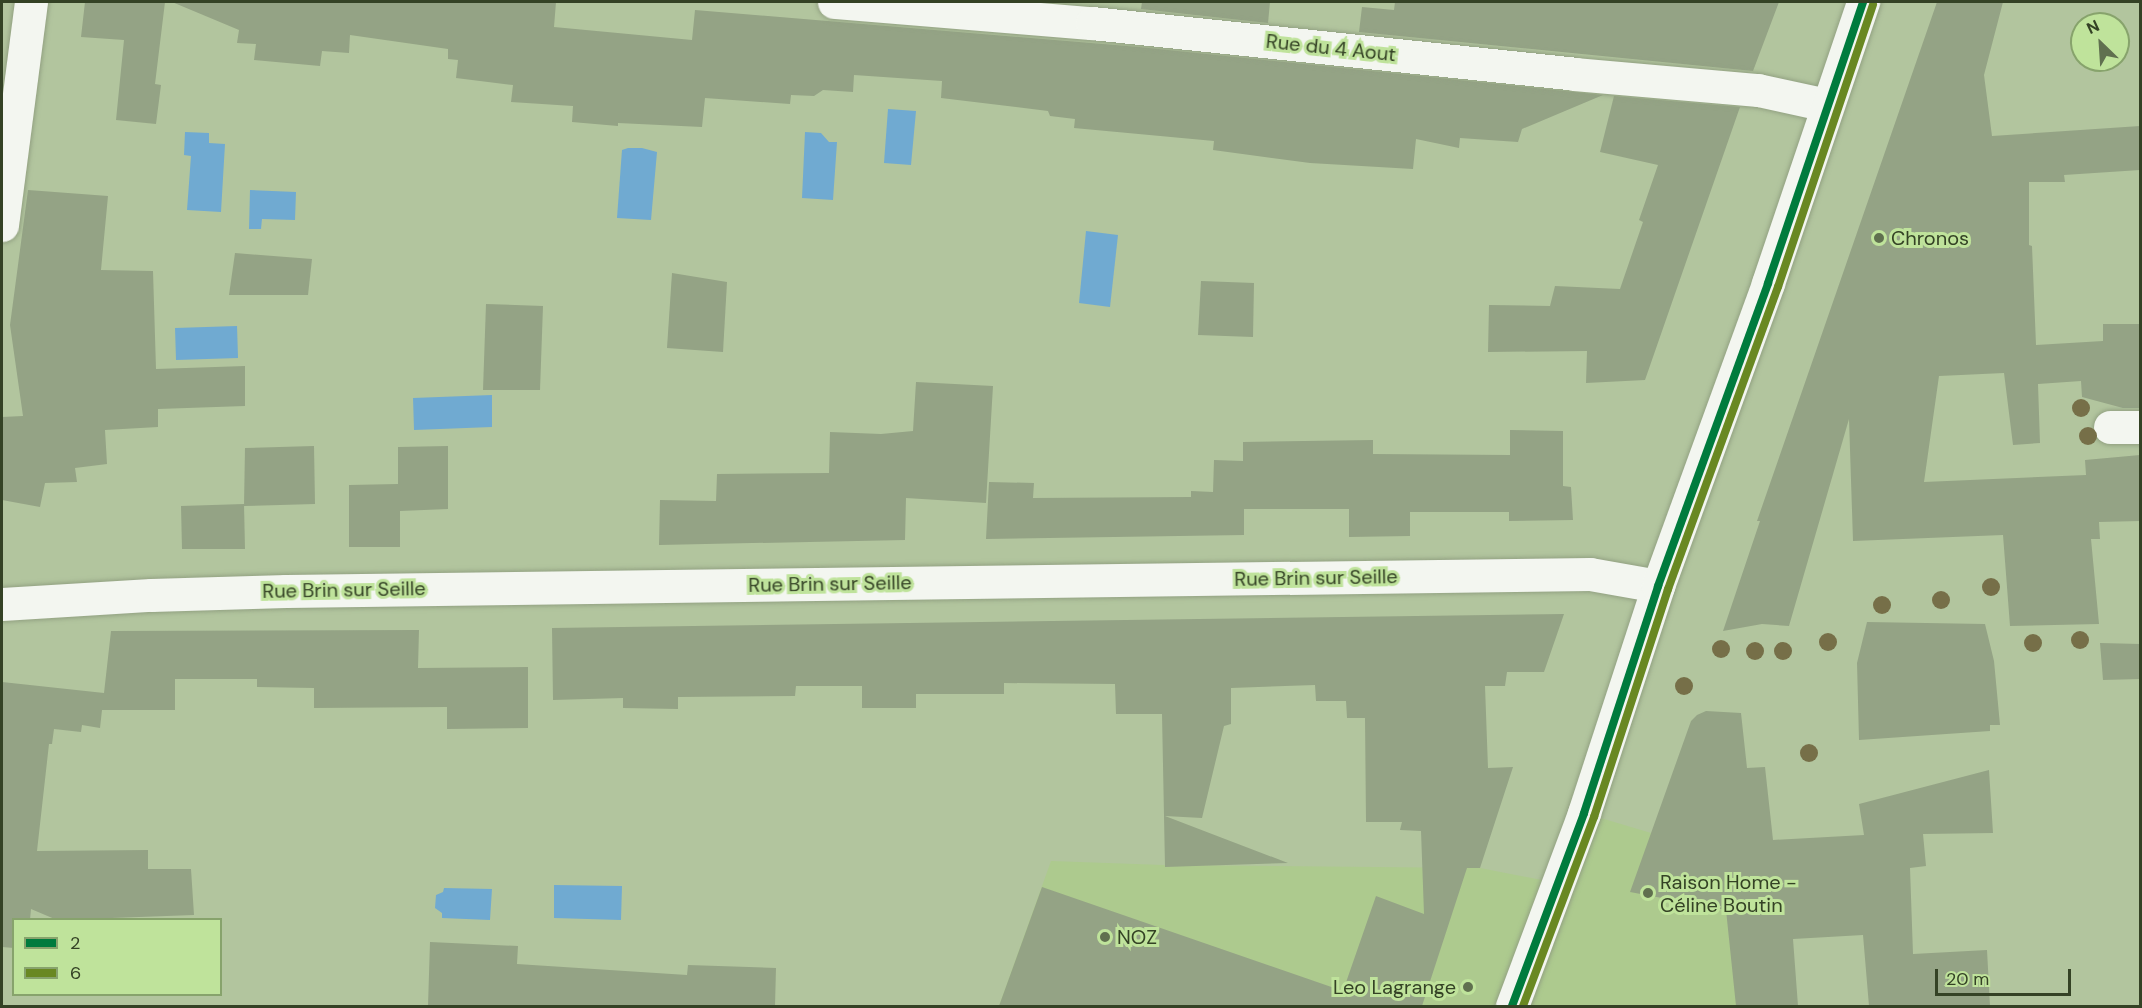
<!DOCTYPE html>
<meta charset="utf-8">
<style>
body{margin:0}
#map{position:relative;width:2142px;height:1008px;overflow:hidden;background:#b2c59e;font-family:"DM Sans",sans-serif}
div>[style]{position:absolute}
.built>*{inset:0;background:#adca8e}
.water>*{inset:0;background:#70aad1}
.building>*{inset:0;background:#94a385}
.roads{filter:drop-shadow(0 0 2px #92a182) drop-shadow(0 0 2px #92a182)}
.street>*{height:33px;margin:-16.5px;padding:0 16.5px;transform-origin:16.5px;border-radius:16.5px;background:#f3f6f0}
.secondary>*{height:33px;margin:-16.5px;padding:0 16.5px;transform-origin:16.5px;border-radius:16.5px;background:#f3f6f0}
.bus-1>*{height:8px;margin:-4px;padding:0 4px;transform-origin:4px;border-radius:4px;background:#007b3d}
.bus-2>*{height:8px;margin:-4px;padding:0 4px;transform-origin:4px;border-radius:4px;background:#698822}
.trees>*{width:18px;height:18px;margin:-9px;border-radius:50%;background:#766f48}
.dots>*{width:16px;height:16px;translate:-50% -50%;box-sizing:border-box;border:3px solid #bfe39b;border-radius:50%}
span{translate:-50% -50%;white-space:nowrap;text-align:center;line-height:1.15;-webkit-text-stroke:6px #bfe39b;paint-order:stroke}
.street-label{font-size:20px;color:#344225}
.poi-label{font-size:20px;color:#344225}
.left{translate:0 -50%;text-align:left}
.right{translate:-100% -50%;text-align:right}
.frame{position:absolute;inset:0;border:3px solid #344225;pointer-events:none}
.legend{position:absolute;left:12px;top:918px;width:210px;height:78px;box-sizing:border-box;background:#bfe39b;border:2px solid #87a36c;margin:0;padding:8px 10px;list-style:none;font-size:18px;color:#344225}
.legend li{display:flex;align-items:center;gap:12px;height:30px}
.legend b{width:30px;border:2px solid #87a36c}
.north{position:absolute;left:2070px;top:12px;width:60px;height:60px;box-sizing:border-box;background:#bfe39b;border:2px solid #87a36c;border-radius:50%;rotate:335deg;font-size:16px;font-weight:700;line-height:24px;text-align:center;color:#344225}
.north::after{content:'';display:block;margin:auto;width:21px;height:27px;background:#60704f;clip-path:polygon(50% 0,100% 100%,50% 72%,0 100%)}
.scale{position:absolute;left:1935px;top:969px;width:136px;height:27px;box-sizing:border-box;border:3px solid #344225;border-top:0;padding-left:8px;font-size:18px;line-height:21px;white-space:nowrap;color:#344225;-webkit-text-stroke:4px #bfe39b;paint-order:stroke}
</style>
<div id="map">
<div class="built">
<div style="clip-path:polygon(1584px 813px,1651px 833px,1681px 846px,1755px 941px,1761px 1006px,999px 1006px,1051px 861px,1163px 865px,1480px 868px,1557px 883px)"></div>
</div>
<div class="water">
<div style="clip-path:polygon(888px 109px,916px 111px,911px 165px,884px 163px)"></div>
<div style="clip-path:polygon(185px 132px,209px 133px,209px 143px,225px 144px,221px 212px,187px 210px,191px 156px,184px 155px)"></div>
<div style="clip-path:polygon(805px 132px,821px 133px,829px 142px,837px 142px,833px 200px,802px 198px)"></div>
<div style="clip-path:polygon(628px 148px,642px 148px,657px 152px,651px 220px,617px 218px,622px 150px)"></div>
<div style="clip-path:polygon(250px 190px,296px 192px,295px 220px,262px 219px,261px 229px,249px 229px)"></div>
<div style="clip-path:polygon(1086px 231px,1118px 235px,1110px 307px,1079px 303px)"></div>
<div style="clip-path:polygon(237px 326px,238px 358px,176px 360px,175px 328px)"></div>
<div style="clip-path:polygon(492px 395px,492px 427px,414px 430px,413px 398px)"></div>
<div style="clip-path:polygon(554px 885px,622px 886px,621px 920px,554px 918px)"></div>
<div style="clip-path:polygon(444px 888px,492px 889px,490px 920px,442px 918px,442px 913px,435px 908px,436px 895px,443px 892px)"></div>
</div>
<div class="building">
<div style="clip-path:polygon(85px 2px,165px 2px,155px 84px,161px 85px,156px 124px,116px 120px,124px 40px,81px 37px)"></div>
<div style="clip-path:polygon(172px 2px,556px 2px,554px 27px,692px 40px,695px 10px,1139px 47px,1603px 95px,1522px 129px,1518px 142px,1460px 138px,1459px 148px,1416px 139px,1413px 169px,1310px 163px,1213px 150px,1214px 141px,1074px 128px,1075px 119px,1050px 116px,1048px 111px,941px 98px,942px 81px,854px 75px,853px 92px,823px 90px,814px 96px,791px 95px,790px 104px,705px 98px,702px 127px,618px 123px,618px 126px,572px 122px,573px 106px,511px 102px,513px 85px,456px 78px,458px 60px,448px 59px,448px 49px,350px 35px,349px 53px,322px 51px,320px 66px,254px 60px,256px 44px,237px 43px,239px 30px)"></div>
<div style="clip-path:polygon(1142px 2px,1270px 2px,1268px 23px,1141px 9px)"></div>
<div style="clip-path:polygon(1395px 2px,1779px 2px,1753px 71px,1359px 32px,1362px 7px,1394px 10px)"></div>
<div style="clip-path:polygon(1937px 2px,2003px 2px,1984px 75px,1992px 136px,2140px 126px,2140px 170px,2064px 175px,2065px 182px,2029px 182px,2029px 245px,2032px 246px,2036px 345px,2103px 341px,2103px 324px,2140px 324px,2140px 408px,2123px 408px,2082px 397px,2081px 381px,2038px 384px,2040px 443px,2013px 445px,2004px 373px,1939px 376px,1924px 482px,2086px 475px,2085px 460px,2140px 455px,2140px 521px,2099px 522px,2100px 539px,2091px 539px,2099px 624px,2010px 626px,2003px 535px,1853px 541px,1849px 419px,1789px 626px,1762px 624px,1723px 631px,1760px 521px,1757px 521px)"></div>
<div style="clip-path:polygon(1614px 96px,1740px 107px,1645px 380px,1586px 383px,1587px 351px,1488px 352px,1489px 305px,1550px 306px,1555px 286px,1620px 289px,1643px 222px,1639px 220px,1658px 165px,1600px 152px)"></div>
<div style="clip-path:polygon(28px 190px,108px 196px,101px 270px,153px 271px,156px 369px,245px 366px,245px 406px,158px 409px,158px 427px,105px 430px,107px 464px,75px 468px,77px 482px,45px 483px,40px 507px,2px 500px,2px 417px,23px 416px,10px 325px)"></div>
<div style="clip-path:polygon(235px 253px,312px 259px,308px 295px,229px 295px)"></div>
<div style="clip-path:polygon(672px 273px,727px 282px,723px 352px,667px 348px)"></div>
<div style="clip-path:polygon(1201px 281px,1254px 283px,1253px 337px,1198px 335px)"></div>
<div style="clip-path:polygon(486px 304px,543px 306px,540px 390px,483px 390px)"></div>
<div style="clip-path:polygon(916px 382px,993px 386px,986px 503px,906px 498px,905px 540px,659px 545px,660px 500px,716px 501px,717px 474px,829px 473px,830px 432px,881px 434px,913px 431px)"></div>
<div style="clip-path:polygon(1510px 430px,1563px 431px,1563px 486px,1571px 487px,1573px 520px,1509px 521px,1509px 512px,1410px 512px,1410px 536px,1349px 537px,1349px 509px,1244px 509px,1244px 535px,986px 539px,989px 482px,1034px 483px,1033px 498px,1191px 497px,1191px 491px,1213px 492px,1214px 460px,1243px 461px,1243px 442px,1373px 440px,1373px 454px,1510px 455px)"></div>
<div style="clip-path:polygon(314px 446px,315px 504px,244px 506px,245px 448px)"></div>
<div style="clip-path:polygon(448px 446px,448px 509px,400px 511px,400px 547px,349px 547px,349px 485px,398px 484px,398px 447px)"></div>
<div style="clip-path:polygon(244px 504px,245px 549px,182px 549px,181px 506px)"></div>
<div style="clip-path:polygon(1564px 614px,1544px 672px,1507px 672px,1505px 686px,1485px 686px,1488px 768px,1513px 767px,1480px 868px,1467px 868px,1422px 1006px,999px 1006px,1042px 887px,1343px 991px,1376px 896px,1424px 914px,1421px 831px,1400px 830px,1402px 822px,1366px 822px,1365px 718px,1347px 718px,1346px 701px,1316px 701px,1315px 685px,1231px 688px,1231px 724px,1224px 726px,1202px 818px,1165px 816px,1288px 863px,1165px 867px,1162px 714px,1116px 714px,1115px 684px,1004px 683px,1004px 694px,916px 694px,916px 708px,862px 708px,862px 686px,796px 686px,795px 696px,678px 697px,678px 709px,623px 708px,623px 698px,553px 700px,552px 628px)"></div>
<div style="clip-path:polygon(1867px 622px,1985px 624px,1994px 661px,2000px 725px,1990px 725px,1990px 731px,1859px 740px,1857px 663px)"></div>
<div style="clip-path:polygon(419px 630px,418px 668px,528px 667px,528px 728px,447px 729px,447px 707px,314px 708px,314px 688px,257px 687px,257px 679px,175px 679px,175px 710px,102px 710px,100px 728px,82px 725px,81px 732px,54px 729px,52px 744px,49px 744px,37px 851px,148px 850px,148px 869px,191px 869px,194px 915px,57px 920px,31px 909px,30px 920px,14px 920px,14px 948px,2px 947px,2px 682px,104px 693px,111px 631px)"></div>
<div style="clip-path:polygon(2100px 643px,2140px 644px,2140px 679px,2103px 680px)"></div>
<div style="clip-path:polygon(1706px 711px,1741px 713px,1747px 768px,1765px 767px,1773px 840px,1864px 835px,1859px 804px,1989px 770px,1993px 833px,1923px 834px,1926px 866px,1910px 868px,1913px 954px,1987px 950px,1990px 1006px,1869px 1006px,1863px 935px,1793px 939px,1798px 1006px,1736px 1006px,1726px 910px,1630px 892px,1691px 721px,1697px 715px)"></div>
<div style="clip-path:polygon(430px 942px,518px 946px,517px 964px,687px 975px,688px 965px,776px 968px,775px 1006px,428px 1006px)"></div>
</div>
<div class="roads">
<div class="street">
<div style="left:834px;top:2px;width:259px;rotate:4.7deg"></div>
<div style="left:1092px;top:23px;width:485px;rotate:6deg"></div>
<div style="left:1574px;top:74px;width:185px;rotate:5deg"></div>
<div style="left:1758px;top:90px;width:71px;rotate:12.3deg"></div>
<div style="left:2px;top:225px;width:225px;rotate:-82.6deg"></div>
<div style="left:2110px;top:427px;width:30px"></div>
<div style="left:2px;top:604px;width:149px;rotate:-3.5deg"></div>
<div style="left:151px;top:595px;width:135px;rotate:-1.7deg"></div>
<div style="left:286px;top:591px;width:1304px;rotate:-0.75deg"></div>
<div style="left:1590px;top:574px;width:69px;rotate:10deg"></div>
</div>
<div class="secondary">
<div style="left:1512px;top:1006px;width:206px;rotate:-69.5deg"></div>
<div style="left:1584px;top:813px;width:239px;rotate:-71.9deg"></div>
<div style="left:1658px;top:586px;width:322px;rotate:-70deg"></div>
<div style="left:1768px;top:283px;width:297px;rotate:-71.3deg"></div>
</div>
</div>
<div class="bus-1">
<div style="left:1512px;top:1006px;width:206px;rotate:-69.5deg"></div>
<div style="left:1584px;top:813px;width:239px;rotate:-71.9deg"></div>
<div style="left:1658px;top:586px;width:322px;rotate:-70deg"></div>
<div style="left:1768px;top:283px;width:297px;rotate:-71.3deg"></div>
</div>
<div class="bus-2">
<div style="left:1523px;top:1006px;width:202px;rotate:-69.4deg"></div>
<div style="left:1594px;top:817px;width:240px;rotate:-72deg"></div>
<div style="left:1668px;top:589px;width:321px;rotate:-70deg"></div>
<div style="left:1778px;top:287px;width:298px;rotate:-71.4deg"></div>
</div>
<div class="trees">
<div style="left:2081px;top:408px"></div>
<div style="left:2088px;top:436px"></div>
<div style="left:1991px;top:587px"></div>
<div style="left:1941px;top:600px"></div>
<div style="left:1882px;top:605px"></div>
<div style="left:2080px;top:640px"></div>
<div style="left:1828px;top:642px"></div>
<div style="left:2033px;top:643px"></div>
<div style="left:1721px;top:649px"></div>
<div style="left:1755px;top:651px"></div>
<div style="left:1783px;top:651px"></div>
<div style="left:1684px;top:686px"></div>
<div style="left:1809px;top:753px"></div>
</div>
<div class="dots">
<div style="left:1879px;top:238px;background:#60704f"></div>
<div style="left:1648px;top:893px;background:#60704f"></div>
<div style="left:1105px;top:937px;background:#60704f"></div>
<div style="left:1468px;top:987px;background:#60704f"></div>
</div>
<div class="street-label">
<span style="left:1331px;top:48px;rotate:6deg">Rue du 4 Aout</span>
<span style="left:1316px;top:578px;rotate:-1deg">Rue Brin sur Seille</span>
<span style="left:830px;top:584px;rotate:-1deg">Rue Brin sur Seille</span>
<span style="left:344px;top:590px;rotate:-1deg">Rue Brin sur Seille</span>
</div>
<div class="poi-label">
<span class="left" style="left:1891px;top:238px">Chronos</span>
<span class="left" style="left:1660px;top:894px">Raison Home -<br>Céline Boutin</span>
<span class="left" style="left:1117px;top:937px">NOZ</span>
<span class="right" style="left:1456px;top:987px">Leo Lagrange</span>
</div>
<div class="frame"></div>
<ul class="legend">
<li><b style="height:8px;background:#007b3d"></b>2</li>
<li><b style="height:8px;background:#698822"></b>6</li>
</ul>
<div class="north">N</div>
<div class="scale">20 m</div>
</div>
